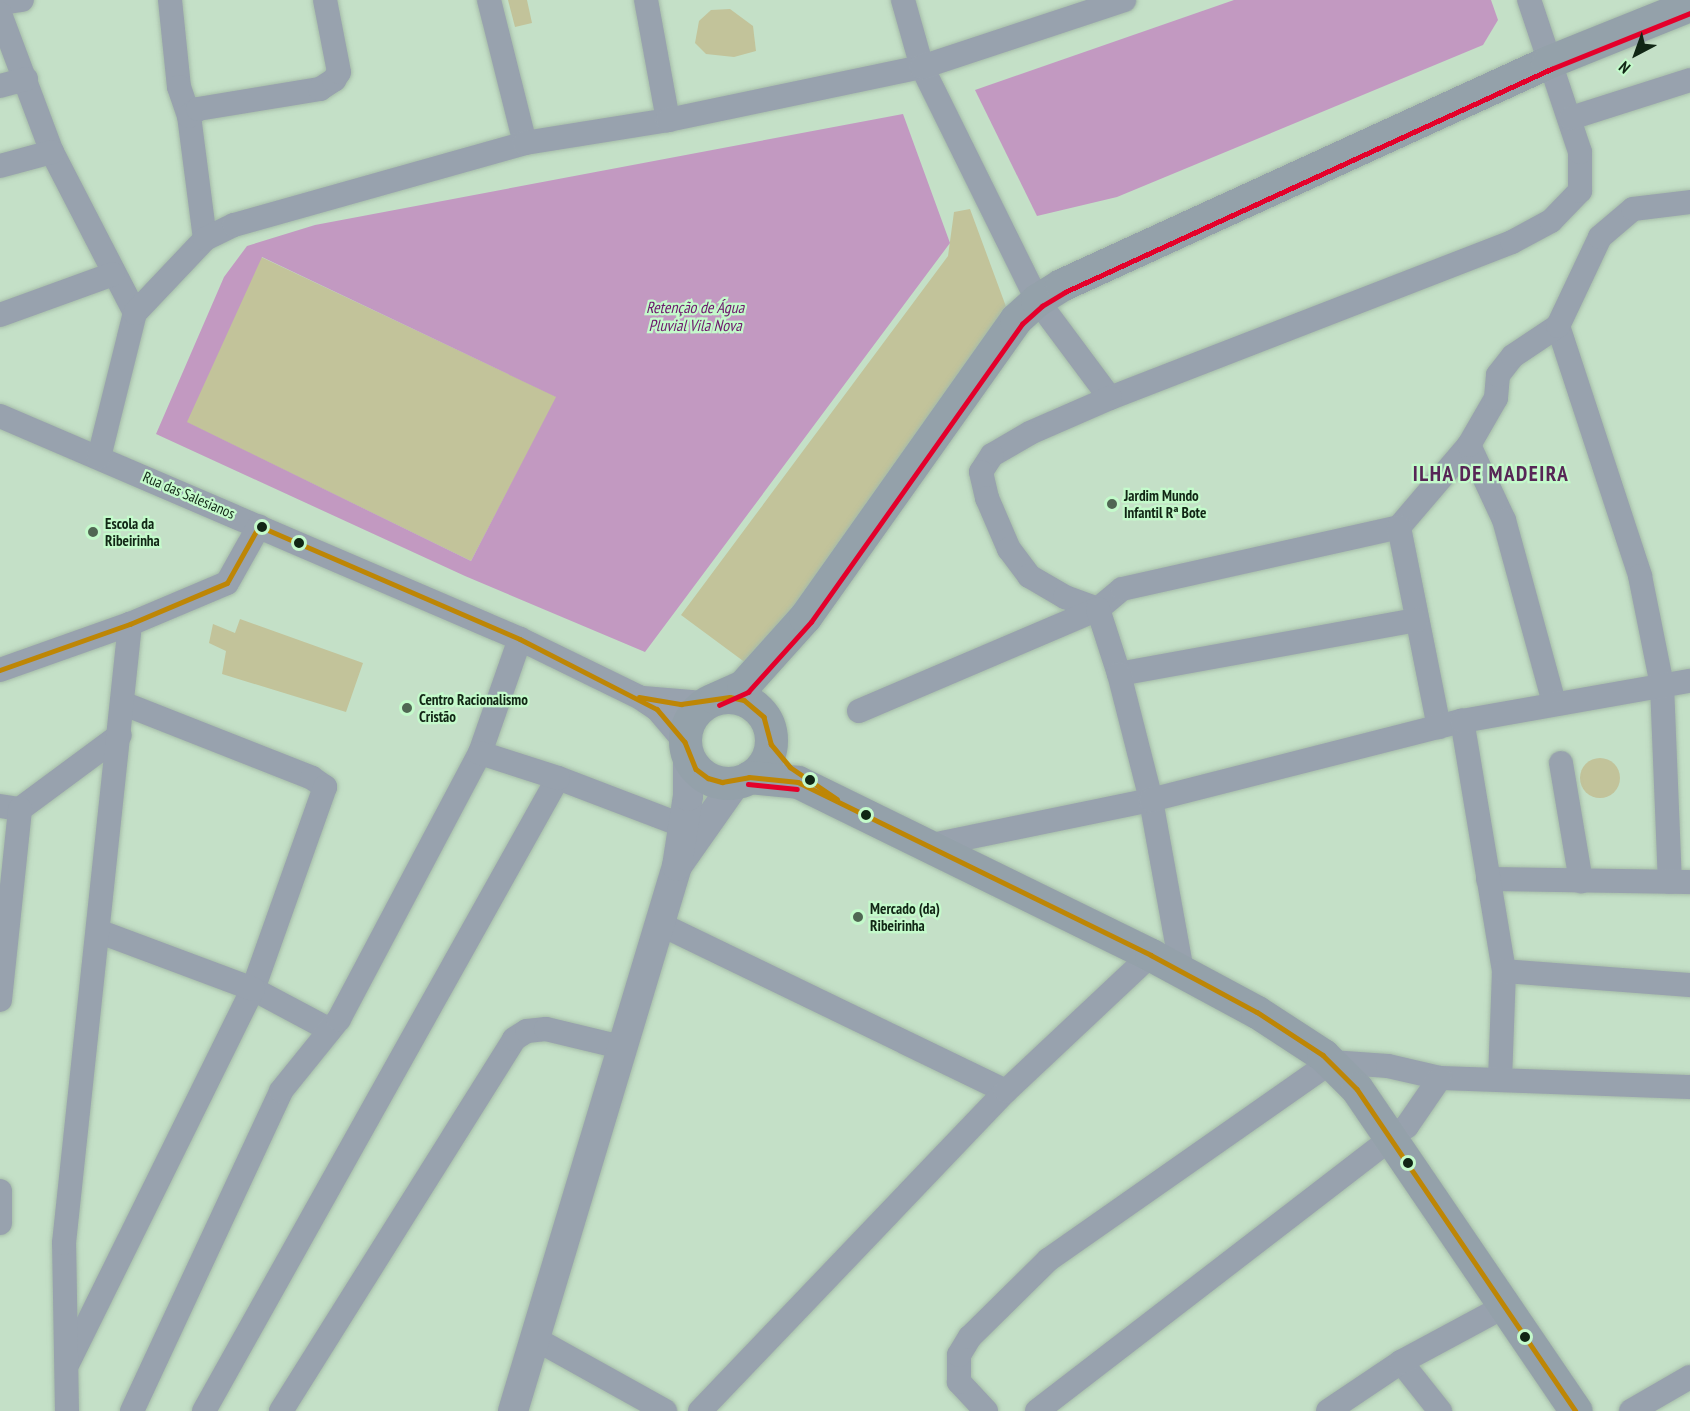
<!DOCTYPE html>
<meta charset="utf-8">
<style>
body{margin:0}
#map{position:relative;width:1690px;height:1411px;overflow:hidden;background:#c4e0c7;font-family:"PT Sans Narrow",sans-serif}
div>[style]{position:absolute}
.green>*{inset:0;background:#c2c39a}
.round{border-radius:50%}
.water>*{inset:0;background:#c299c1}
.roads{filter:drop-shadow(0 0 2px #a6bca9) drop-shadow(0 0 2px #a6bca9)}
.minor>*{height:24px;margin:-12px;padding:0 12px;transform-origin:12px;border-radius:12px;background:#98a2ae}
.tertiary>*{height:30px;margin:-15px;padding:0 15px;transform-origin:15px;border-radius:15px;background:#98a2ae}
.secondary>*{height:33px;margin:-16.5px;padding:0 16.5px;transform-origin:16.5px;border-radius:16.5px;background:#94a1aa}
.secondary>.ring{margin:-16.5px;padding:0;box-sizing:content-box;background:none;border:33px solid #94a1aa;border-radius:50%}
.bus-1>*{height:4.5px;margin:-2.25px;padding:0 2.25px;transform-origin:2.25px;border-radius:2.25px;background:#be8605}
.bus-2>*{height:4.5px;margin:-2.25px;padding:0 2.25px;transform-origin:2.25px;border-radius:2.25px;background:#e4002b}
.dots>*{width:16px;height:16px;translate:-50% -50%;box-sizing:border-box;border:3px solid #c4facb;border-radius:50%}
span{translate:-50% -50%;white-space:nowrap;text-align:center;line-height:1.15;-webkit-text-stroke:4.5px #c4facb;paint-order:stroke}
.street-label{font-size:15px;color:#112615}
.poi-label{font-size:15px;color:#112615;font-weight:700}
.left{translate:0 -50%;text-align:left}
.water-label{font-size:16px;color:#6d176c;font-style:italic}
.district-label{font-size:21px;color:#572656;font-weight:700;letter-spacing:1.5px}
.north{position:absolute;left:1606px;top:24px;width:60px;height:60px;-webkit-text-stroke:4px #c4facb;paint-order:stroke;rotate:221deg;font-size:16px;font-weight:700;line-height:24px;text-align:center;color:#112615}
.north::after{content:'';display:block;margin:auto;width:21px;height:27px;background:#112615;clip-path:polygon(50% 0,100% 100%,50% 72%,0 100%)}
</style>
<div id="map">
<div class="green">
<div style="clip-path:polygon(508px 0,527px 0,532px 23px,515px 27px)"></div>
<div style="clip-path:polygon(730px 9px,753px 26px,756px 51px,734px 57px,706px 54px,695px 43px,699px 21px,711px 10px)"></div>
<div style="clip-path:polygon(970px 209px,1008px 312px,754px 669px,681px 615px,948px 256px,954px 212px)"></div>
<div style="clip-path:polygon(261px 257px,557px 397px,471px 561px,186px 422px)"></div>
<div style="clip-path:polygon(240px 619px,363px 663px,346px 712px,222px 674px,226px 651px,209px 643px,213px 624px,235px 633px)"></div>
<div class="round" style="left:1580px;top:758px;width:40px;height:40px"></div>
</div>
<div class="water">
<div style="clip-path:polygon(1234px 0,1491px 0,1498px 20px,1483px 45px,1117px 197px,1037px 216px,975px 90px)"></div>
<div style="clip-path:polygon(evenodd,903px 114px,950px 243px,645px 652px,465px 576px,156px 434px,224px 277px,247px 246px,315px 225px,903px 114px,262px 257px,556px 397px,471px 561px,187px 422px,262px 257px)"></div>
</div>
<div class="roads">
<div class="minor">
<div style="left:170px;top:0;width:87px;rotate:84.1deg"></div>
<div style="left:179px;top:87px;width:31px;rotate:71deg"></div>
<div style="left:489px;top:0;width:147px;rotate:75.9deg"></div>
<div style="left:646px;top:0;width:122px;rotate:79.6deg"></div>
<div style="left:903px;top:0;width:70px;rotate:74.2deg"></div>
<div style="left:922px;top:67px;width:260px;rotate:63.7deg"></div>
<div style="left:1037px;top:300px;width:122px;rotate:53.3deg"></div>
<div style="left:1110px;top:398px;width:431px;rotate:-21.2deg"></div>
<div style="left:1512px;top:242px;width:44px;rotate:-28.3deg"></div>
<div style="left:1551px;top:221px;width:42px;rotate:-46deg"></div>
<div style="left:1580px;top:191px;width:39px;rotate:-90deg"></div>
<div style="left:1580px;top:152px;width:160px;rotate:-108.5deg"></div>
<div style="left:0;top:3px;width:22px;rotate:-8deg"></div>
<div style="left:0;top:14px;width:147px;rotate:69.4deg"></div>
<div style="left:52px;top:152px;width:181px;rotate:62.7deg"></div>
<div style="left:0;top:86px;width:27px;rotate:-15deg"></div>
<div style="left:1571px;top:118px;width:125px;rotate:-17.7deg"></div>
<div style="left:0;top:166px;width:54px;rotate:-15.1deg"></div>
<div style="left:205px;top:239px;width:124px;rotate:-97.4deg"></div>
<div style="left:189px;top:116px;width:11px;rotate:-38deg"></div>
<div style="left:198px;top:109px;width:124px;rotate:-9.3deg"></div>
<div style="left:320px;top:89px;width:17px;rotate:-33deg"></div>
<div style="left:334px;top:80px;width:9px;rotate:-58deg"></div>
<div style="left:339px;top:72px;width:73px;rotate:-101deg"></div>
<div style="left:0;top:315px;width:120px;rotate:-19.9deg"></div>
<div style="left:1558px;top:326px;width:263px;rotate:71.8deg"></div>
<div style="left:1640px;top:576px;width:111px;rotate:78.6deg"></div>
<div style="left:1662px;top:685px;width:197px;rotate:87.7deg"></div>
<div style="left:1110px;top:398px;width:87px;rotate:156.4deg"></div>
<div style="left:1030px;top:433px;width:44px;rotate:149.9deg"></div>
<div style="left:992px;top:455px;width:20px;rotate:123deg"></div>
<div style="left:981px;top:472px;width:27px;rotate:77deg"></div>
<div style="left:987px;top:498px;width:56px;rotate:66.7deg"></div>
<div style="left:1009px;top:549px;width:34px;rotate:53deg"></div>
<div style="left:1029px;top:576px;width:42px;rotate:30.3deg"></div>
<div style="left:1065px;top:597px;width:35px;rotate:20deg"></div>
<div style="left:1098px;top:609px;width:31px;rotate:-40deg"></div>
<div style="left:1122px;top:589px;width:284px;rotate:-12.6deg"></div>
<div style="left:1399px;top:527px;width:108px;rotate:-49.5deg"></div>
<div style="left:1469px;top:445px;width:83px;rotate:65deg"></div>
<div style="left:1504px;top:520px;width:190px;rotate:74.7deg"></div>
<div style="left:0;top:416px;width:566px;rotate:23.21deg"></div>
<div style="left:520px;top:639px;width:132px;rotate:26deg"></div>
<div style="left:639px;top:697px;width:22px;rotate:34deg"></div>
<div style="left:657px;top:709px;width:43px;rotate:49.7deg"></div>
<div style="left:1469px;top:445px;width:54px;rotate:-60.1deg"></div>
<div style="left:1496px;top:398px;width:23px;rotate:-85deg"></div>
<div style="left:1498px;top:375px;width:24px;rotate:-52deg"></div>
<div style="left:1513px;top:356px;width:54px;rotate:-33.7deg"></div>
<div style="left:1558px;top:326px;width:98px;rotate:-64.7deg"></div>
<div style="left:1600px;top:237px;width:43px;rotate:-40.3deg"></div>
<div style="left:1633px;top:209px;width:57px;rotate:-7deg"></div>
<div style="left:99px;top:457px;width:148px;rotate:-76deg"></div>
<div style="left:135px;top:313px;width:102px;rotate:-46.6deg"></div>
<div style="left:205px;top:239px;width:32px;rotate:-26deg"></div>
<div style="left:234px;top:225px;width:302px;rotate:-15.7deg"></div>
<div style="left:525px;top:143px;width:145px;rotate:-9.1deg"></div>
<div style="left:668px;top:120px;width:259px;rotate:-11.8deg"></div>
<div style="left:922px;top:67px;width:213px;rotate:-18.3deg"></div>
<div style="left:1399px;top:527px;width:204px;rotate:78.7deg"></div>
<div style="left:0;top:670px;width:138px;rotate:-19.5deg"></div>
<div style="left:130px;top:624px;width:105px;rotate:-22.9deg"></div>
<div style="left:227px;top:583px;width:65px;rotate:-60.7deg"></div>
<div style="left:1119px;top:674px;width:302px;rotate:-10.3deg"></div>
<div style="left:643px;top:698px;width:60px;rotate:4.8deg"></div>
<div style="left:122px;top:703px;width:204px;rotate:21.5deg"></div>
<div style="left:312px;top:778px;width:16px;rotate:35deg"></div>
<div style="left:325px;top:787px;width:214px;rotate:109.6deg"></div>
<div style="left:253px;top:989px;width:87px;rotate:28deg"></div>
<div style="left:859px;top:711px;width:260px;rotate:-23.1deg"></div>
<div style="left:1098px;top:609px;width:68px;rotate:72.1deg"></div>
<div style="left:1119px;top:674px;width:130px;rotate:75.7deg"></div>
<div style="left:1151px;top:800px;width:229px;rotate:168.4deg"></div>
<div style="left:1561px;top:763px;width:120px;rotate:80.4deg"></div>
<div style="left:558px;top:778px;width:135px;rotate:20.9deg"></div>
<div style="left:0;top:806px;width:20px;rotate:9deg"></div>
<div style="left:20px;top:809px;width:124px;rotate:-36.5deg"></div>
<div style="left:1488px;top:879px;width:202px;rotate:0.9deg"></div>
<div style="left:660px;top:924px;width:384px;rotate:25.8deg"></div>
<div style="left:1182px;top:971px;width:174px;rotate:-100.3deg"></div>
<div style="left:1151px;top:800px;width:321px;rotate:-14.3deg"></div>
<div style="left:1504px;top:971px;width:254px;rotate:-99.5deg"></div>
<div style="left:1462px;top:721px;width:231px;rotate:-10deg"></div>
<div style="left:0;top:1000px;width:192px;rotate:-84deg"></div>
<div style="left:1500px;top:1080px;width:109px;rotate:-87.9deg"></div>
<div style="left:1504px;top:971px;width:187px;rotate:4.3deg"></div>
<div style="left:0;top:1191px;width:32px;rotate:90deg"></div>
<div style="left:534px;top:1338px;width:150px;rotate:29.1deg"></div>
<div style="left:1401px;top:1362px;width:63px;rotate:51.5deg"></div>
<div style="left:68px;top:1363px;width:417px;rotate:-63.7deg"></div>
<div style="left:253px;top:989px;width:165px;rotate:-159.5deg"></div>
<div style="left:67px;top:1411px;width:168px;rotate:-91deg"></div>
<div style="left:64px;top:1243px;width:623px;rotate:-83.91deg"></div>
<div style="left:132px;top:1411px;width:353px;rotate:-65deg"></div>
<div style="left:281px;top:1091px;width:92px;rotate:-51.1deg"></div>
<div style="left:339px;top:1019px;width:301px;rotate:-62.1deg"></div>
<div style="left:480px;top:753px;width:121px;rotate:-70.7deg"></div>
<div style="left:204px;top:1411px;width:725px;rotate:-60.78deg"></div>
<div style="left:558px;top:778px;width:82px;rotate:-162.2deg"></div>
<div style="left:281px;top:1411px;width:439px;rotate:-57.9deg"></div>
<div style="left:514px;top:1039px;width:15px;rotate:-32deg"></div>
<div style="left:527px;top:1031px;width:19px;rotate:-6deg"></div>
<div style="left:546px;top:1029px;width:77px;rotate:13.5deg"></div>
<div style="left:700px;top:1411px;width:443px;rotate:-46.3deg"></div>
<div style="left:1006px;top:1091px;width:199px;rotate:-43.2deg"></div>
<div style="left:986px;top:1411px;width:40px;rotate:-133deg"></div>
<div style="left:959px;top:1382px;width:27px;rotate:-90deg"></div>
<div style="left:959px;top:1355px;width:21px;rotate:-59deg"></div>
<div style="left:970px;top:1337px;width:110px;rotate:-44.6deg"></div>
<div style="left:1048px;top:1260px;width:345px;rotate:-35deg"></div>
<div style="left:1331px;top:1062px;width:57px;rotate:4deg"></div>
<div style="left:1388px;top:1066px;width:53px;rotate:13deg"></div>
<div style="left:1440px;top:1078px;width:250px;rotate:2.1deg"></div>
<div style="left:1037px;top:1411px;width:467px;rotate:-37.6deg"></div>
<div style="left:1407px;top:1126px;width:58px;rotate:-55.5deg"></div>
<div style="left:1328px;top:1411px;width:88px;rotate:-33.9deg"></div>
<div style="left:1401px;top:1362px;width:118px;rotate:-28.3deg"></div>
<div style="left:1631px;top:1411px;width:68px;rotate:-30deg"></div>
</div>
<div class="tertiary">
<div style="left:679px;top:863px;width:99px;rotate:-54.9deg"></div>
<div style="left:513px;top:1411px;width:569px;rotate:-73.25deg"></div>
<div style="left:677px;top:866px;width:71px;rotate:-81.1deg"></div>
<div style="left:688px;top:796px;width:40px;rotate:-90deg"></div>
</div>
<div class="secondary">
<div class="ring" style="left:685px;top:697px;width:53px;height:53px"></div>
<div style="left:716px;top:698px;width:30px;rotate:-24deg"></div>
<div style="left:743px;top:686px;width:93px;rotate:-48.1deg"></div>
<div style="left:805px;top:617px;width:365px;rotate:-54.7deg"></div>
<div style="left:1016px;top:319px;width:28px;rotate:-42deg"></div>
<div style="left:1037px;top:300px;width:28px;rotate:-32deg"></div>
<div style="left:1061px;top:285px;width:536px;rotate:-24.6deg"></div>
<div style="left:1548px;top:62px;width:153px;rotate:-21.9deg"></div>
<div style="left:749px;top:777px;width:49px;rotate:5.8deg"></div>
<div style="left:798px;top:782px;width:393px;rotate:26.1deg"></div>
<div style="left:1151px;top:955px;width:120px;rotate:28.3deg"></div>
<div style="left:1257px;top:1012px;width:79px;rotate:33.1deg"></div>
<div style="left:1323px;top:1055px;width:48px;rotate:45deg"></div>
<div style="left:1357px;top:1089px;width:389px;rotate:55.8deg"></div>
</div>
</div>
<div class="bus-1">
<div style="left:0;top:670px;width:138px;rotate:-19.5deg"></div>
<div style="left:130px;top:624px;width:105px;rotate:-22.9deg"></div>
<div style="left:227px;top:583px;width:65px;rotate:-60.7deg"></div>
<div style="left:259px;top:526px;width:284px;rotate:23.4deg"></div>
<div style="left:520px;top:639px;width:154px;rotate:27.1deg"></div>
<div style="left:657px;top:709px;width:43px;rotate:49.7deg"></div>
<div style="left:685px;top:742px;width:29px;rotate:68deg"></div>
<div style="left:696px;top:769px;width:15px;rotate:37deg"></div>
<div style="left:708px;top:778px;width:15px;rotate:16deg"></div>
<div style="left:722px;top:782px;width:27px;rotate:-10deg"></div>
<div style="left:749px;top:777px;width:49px;rotate:5.8deg"></div>
<div style="left:798px;top:782px;width:393px;rotate:26.1deg"></div>
<div style="left:1151px;top:955px;width:120px;rotate:28.3deg"></div>
<div style="left:1257px;top:1012px;width:79px;rotate:33.1deg"></div>
<div style="left:1323px;top:1055px;width:48px;rotate:45deg"></div>
<div style="left:1357px;top:1089px;width:389px;rotate:55.8deg"></div>
<div style="left:639px;top:697px;width:43px;rotate:9.5deg"></div>
<div style="left:681px;top:704px;width:49px;rotate:-8.1deg"></div>
<div style="left:730px;top:697px;width:14px;rotate:12deg"></div>
<div style="left:744px;top:700px;width:26px;rotate:40deg"></div>
<div style="left:764px;top:717px;width:28px;rotate:75deg"></div>
<div style="left:771px;top:744px;width:30px;rotate:50deg"></div>
<div style="left:790px;top:767px;width:57px;rotate:34.2deg"></div>
</div>
<div class="bus-2">
<div style="left:719px;top:705px;width:32px;rotate:-24deg"></div>
<div style="left:748px;top:692px;width:94px;rotate:-48deg"></div>
<div style="left:811px;top:622px;width:365px;rotate:-54.7deg"></div>
<div style="left:1022px;top:324px;width:27px;rotate:-42deg"></div>
<div style="left:1042px;top:306px;width:27px;rotate:-31deg"></div>
<div style="left:1065px;top:292px;width:535px;rotate:-24.65deg"></div>
<div style="left:1551px;top:69px;width:150px;rotate:-21.9deg"></div>
<div style="left:748px;top:784px;width:49px;rotate:5.8deg"></div>
</div>
<div class="dots">
<div style="left:1112px;top:504px;background:#506753"></div>
<div style="left:262px;top:527px;background:#112615"></div>
<div style="left:93px;top:532px;background:#506753"></div>
<div style="left:299px;top:543px;background:#112615"></div>
<div style="left:407px;top:708px;background:#506753"></div>
<div style="left:810px;top:780px;background:#112615"></div>
<div style="left:866px;top:815px;background:#112615"></div>
<div style="left:858px;top:917px;background:#506753"></div>
<div style="left:1408px;top:1163px;background:#112615"></div>
<div style="left:1525px;top:1337px;background:#112615"></div>
</div>
<div class="street-label">
<span style="left:189px;top:495px;rotate:23deg">Rua das Salesianos</span>
</div>
<div class="poi-label">
<span class="left" style="left:1124px;top:504px">Jardim Mundo<br>Infantil Rª Bote</span>
<span class="left" style="left:105px;top:532px">Escola da<br>Ribeirinha</span>
<span class="left" style="left:419px;top:708px">Centro Racionalismo<br>Cristão</span>
<span class="left" style="left:870px;top:917px">Mercado (da)<br>Ribeirinha</span>
</div>
<div class="water-label">
<span style="left:695px;top:316px">Retenção de Água<br>Pluvial Vila Nova</span>
</div>
<div class="district-label">
<span style="left:1491px;top:474px">ILHA DE MADEIRA</span>
</div>
<div class="north">N</div>
</div>
